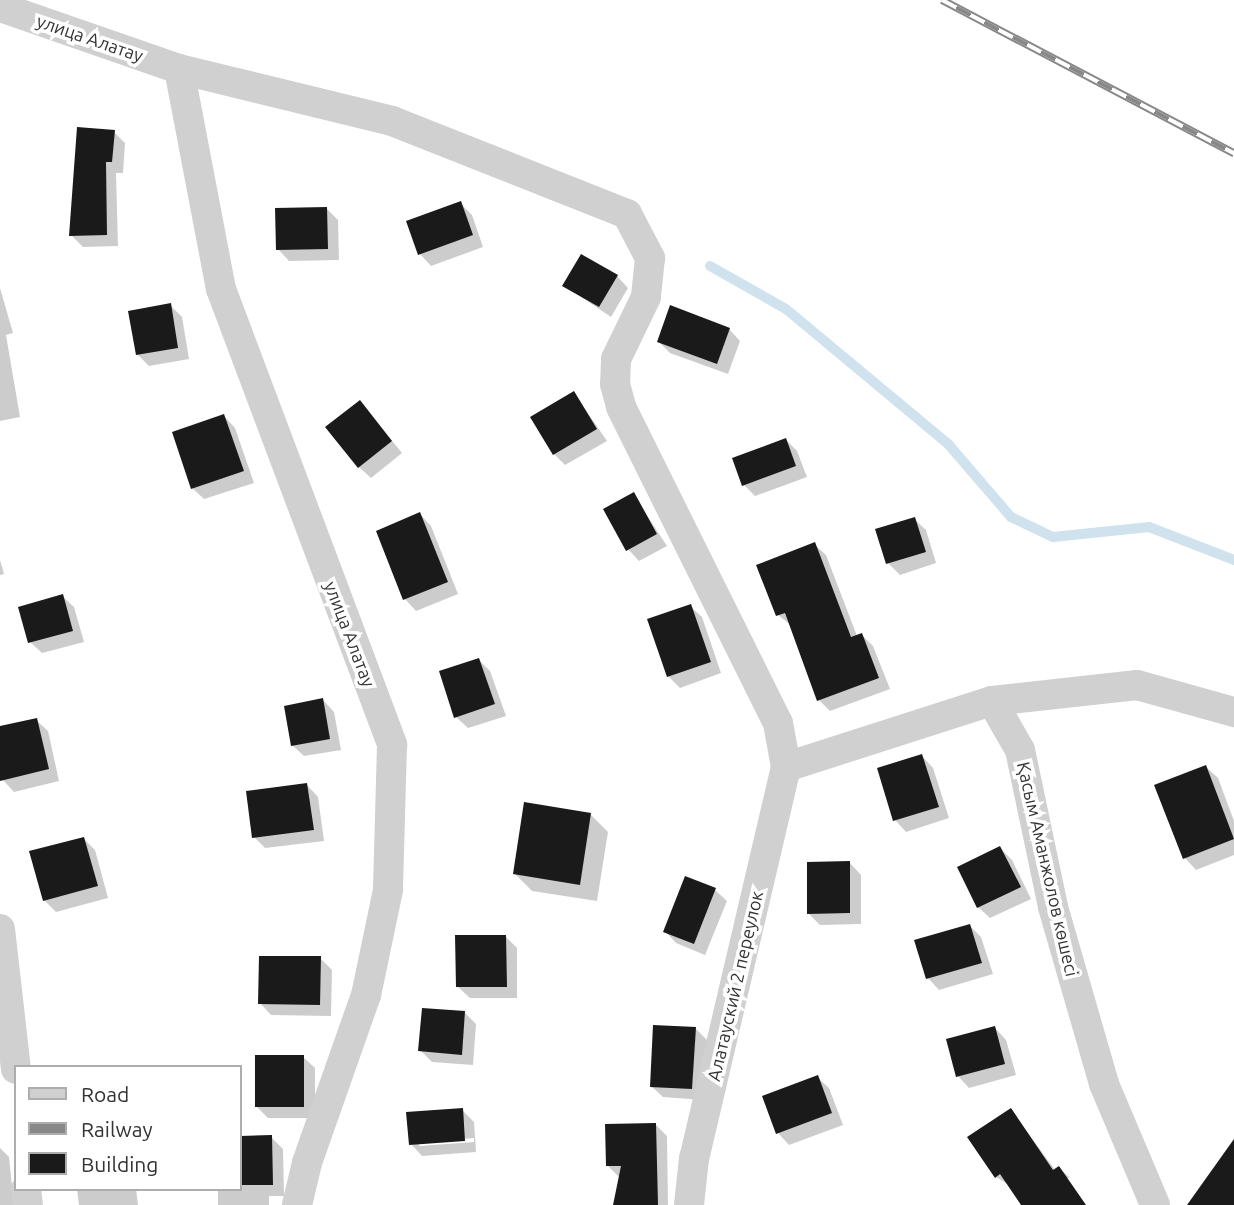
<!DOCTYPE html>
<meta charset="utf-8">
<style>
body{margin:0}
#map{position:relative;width:1234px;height:1205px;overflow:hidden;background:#fff;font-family:Ubuntu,sans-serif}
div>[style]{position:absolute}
.shadow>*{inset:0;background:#0003}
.stream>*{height:10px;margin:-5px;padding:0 5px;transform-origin:5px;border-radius:5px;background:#cfe2ee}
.building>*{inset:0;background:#1a1a1a}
.minor>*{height:30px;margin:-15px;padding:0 15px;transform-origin:15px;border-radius:15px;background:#d0d0d0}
.rail>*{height:8px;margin-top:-4px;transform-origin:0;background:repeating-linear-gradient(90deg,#fff 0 16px,#888 0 32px);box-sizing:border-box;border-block:2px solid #888}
span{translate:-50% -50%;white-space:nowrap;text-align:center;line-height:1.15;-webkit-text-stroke:7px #fff;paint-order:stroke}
.street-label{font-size:18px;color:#333}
.legend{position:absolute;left:14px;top:1065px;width:228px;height:126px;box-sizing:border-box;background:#fff;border:2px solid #adadad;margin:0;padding:9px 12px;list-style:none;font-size:21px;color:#333}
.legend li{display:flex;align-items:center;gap:14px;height:35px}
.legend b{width:35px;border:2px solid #adadad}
</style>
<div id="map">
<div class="shadow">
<div style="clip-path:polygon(114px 132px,125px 143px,123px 173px,116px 173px,118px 246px,83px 247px,71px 235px)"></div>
<div style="clip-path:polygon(460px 203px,472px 215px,483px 247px,431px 266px,420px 254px)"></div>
<div style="clip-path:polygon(327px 209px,338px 220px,339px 260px,289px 261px,278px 249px)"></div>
<div style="clip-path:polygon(617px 276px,628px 288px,611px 317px,565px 286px)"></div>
<div style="clip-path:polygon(0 288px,13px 333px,6px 335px,20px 417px,0 421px)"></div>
<div style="clip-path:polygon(170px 305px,182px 317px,189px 359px,149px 366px,137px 354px)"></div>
<div style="clip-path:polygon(729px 329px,740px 341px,728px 374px,670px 353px,659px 342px)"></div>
<div style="clip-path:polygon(574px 393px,607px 441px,565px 465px,554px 454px)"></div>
<div style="clip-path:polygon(360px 402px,402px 453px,371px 478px,359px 467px)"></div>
<div style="clip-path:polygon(224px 416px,235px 428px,254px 483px,204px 499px,192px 488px)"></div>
<div style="clip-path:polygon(786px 440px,797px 451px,807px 477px,755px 496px,744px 485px)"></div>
<div style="clip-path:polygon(633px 494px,667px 546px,639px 561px,628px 549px)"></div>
<div style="clip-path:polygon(420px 514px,431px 526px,458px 594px,416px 611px,405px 599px)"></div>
<div style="clip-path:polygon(914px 519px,926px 530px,936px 563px,900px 575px,888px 563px,877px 531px)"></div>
<div style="clip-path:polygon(814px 544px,826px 555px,857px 636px,862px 635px,873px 646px,890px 689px,830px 711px,819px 700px,792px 626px,778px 615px)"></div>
<div style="clip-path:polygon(0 560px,4px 574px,0 575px)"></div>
<div style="clip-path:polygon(62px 596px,74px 607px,84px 642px,42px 653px,30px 642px)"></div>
<div style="clip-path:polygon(690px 606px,702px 617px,721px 673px,680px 688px,668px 676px)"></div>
<div style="clip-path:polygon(479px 660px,490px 671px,506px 716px,468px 728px,456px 717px)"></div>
<div style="clip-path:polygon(323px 700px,334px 712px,341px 750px,304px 756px,292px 745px)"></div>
<div style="clip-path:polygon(36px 720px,48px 731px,59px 781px,14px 792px,3px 780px,0 769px,0 728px)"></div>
<div style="clip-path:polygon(922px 756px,933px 768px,949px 818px,906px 832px,895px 820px)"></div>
<div style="clip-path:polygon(1206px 767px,1218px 778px,1234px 821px,1234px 855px,1196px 870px,1185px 858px,1156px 786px)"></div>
<div style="clip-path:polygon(307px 785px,318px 797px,324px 841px,265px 848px,254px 837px)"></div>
<div style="clip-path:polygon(590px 814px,608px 832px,597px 901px,532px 891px,514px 873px)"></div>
<div style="clip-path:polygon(84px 839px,95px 850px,108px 898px,56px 912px,44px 900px)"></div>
<div style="clip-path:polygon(1000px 848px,1012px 860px,1031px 899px,990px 918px,978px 907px)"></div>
<div style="clip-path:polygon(850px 863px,861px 875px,861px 924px,820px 925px,808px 913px)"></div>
<div style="clip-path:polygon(715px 890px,727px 901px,705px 955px,676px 943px,665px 931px)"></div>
<div style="clip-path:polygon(970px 926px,981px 937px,993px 974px,939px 990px,928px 978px)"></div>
<div style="clip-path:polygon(505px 936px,517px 948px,517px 998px,470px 998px,458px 987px)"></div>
<div style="clip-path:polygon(320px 958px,332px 970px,331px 1016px,271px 1015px,260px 1003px)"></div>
<div style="clip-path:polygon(464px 1012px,476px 1024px,473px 1065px,432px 1062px,420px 1050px)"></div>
<div style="clip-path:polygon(995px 1028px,1006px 1040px,1016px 1075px,969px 1088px,958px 1076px)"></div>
<div style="clip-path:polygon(696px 1029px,707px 1040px,703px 1100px,663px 1097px,651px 1086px)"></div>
<div style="clip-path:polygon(303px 1057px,315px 1068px,315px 1118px,268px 1118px,256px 1106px)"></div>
<div style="clip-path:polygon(817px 1077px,829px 1088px,843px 1125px,789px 1145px,778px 1133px)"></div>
<div style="clip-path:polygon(evenodd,462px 1110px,474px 1122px,476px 1152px,422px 1156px,411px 1144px,462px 1110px,474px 1138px,474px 1142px,419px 1146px,419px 1142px,474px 1138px)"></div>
<div style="clip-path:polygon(1011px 1110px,1055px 1170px,1059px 1168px,1070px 1178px,1066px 1178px,1084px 1205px,1023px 1205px,1011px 1186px,996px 1177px)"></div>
<div style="clip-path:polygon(655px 1124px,667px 1136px,668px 1205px,615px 1205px,620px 1178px,607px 1165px)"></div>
<div style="clip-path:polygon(271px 1137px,283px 1149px,284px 1196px,269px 1196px,269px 1205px,218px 1205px,218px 1189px,240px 1189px,240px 1138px)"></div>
<div style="clip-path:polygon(0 1148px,9px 1157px,14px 1205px,0 1205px)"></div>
<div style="clip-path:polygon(77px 1189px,136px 1189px,138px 1205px,79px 1205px)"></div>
</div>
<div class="stream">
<div style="left:710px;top:266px;width:87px;rotate:29.5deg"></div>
<div style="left:786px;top:309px;width:212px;rotate:39.8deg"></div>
<div style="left:949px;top:445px;width:95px;rotate:49.3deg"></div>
<div style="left:1011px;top:517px;width:47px;rotate:25.5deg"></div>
<div style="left:1053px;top:537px;width:97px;rotate:-5.9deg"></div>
<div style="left:1149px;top:527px;width:91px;rotate:21.2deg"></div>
</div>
<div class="building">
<div style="clip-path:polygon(77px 127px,115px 130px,112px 162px,106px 162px,107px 235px,69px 236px)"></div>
<div style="clip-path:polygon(461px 201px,473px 235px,418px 255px,406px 221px)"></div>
<div style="clip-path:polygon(327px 207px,328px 249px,276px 250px,275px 208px)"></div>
<div style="clip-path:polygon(581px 254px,618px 275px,599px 307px,562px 286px)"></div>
<div style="clip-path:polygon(171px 303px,178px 348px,136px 355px,128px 311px)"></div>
<div style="clip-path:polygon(670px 305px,730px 328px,717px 364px,657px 342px)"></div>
<div style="clip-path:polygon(574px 391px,597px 429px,553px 455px,530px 417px)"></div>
<div style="clip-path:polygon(360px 400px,392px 441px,358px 468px,325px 427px)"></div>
<div style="clip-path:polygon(224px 414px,244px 471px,191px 489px,172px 432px)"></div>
<div style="clip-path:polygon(786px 438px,796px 466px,742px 486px,732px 458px)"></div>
<div style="clip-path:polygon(634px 492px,657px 534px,626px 551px,603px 509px)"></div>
<div style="clip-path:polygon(420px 512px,448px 582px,403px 600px,376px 531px)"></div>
<div style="clip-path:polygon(915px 517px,926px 552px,886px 564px,875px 529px)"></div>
<div style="clip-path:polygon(815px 542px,851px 637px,862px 633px,879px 678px,817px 701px,785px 613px,776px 616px,756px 565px)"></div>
<div style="clip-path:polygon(63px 594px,73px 631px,28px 643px,18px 607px)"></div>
<div style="clip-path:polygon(691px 604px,711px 662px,667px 677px,647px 619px)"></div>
<div style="clip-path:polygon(479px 658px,495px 704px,454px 718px,439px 671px)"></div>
<div style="clip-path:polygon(323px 698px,330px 739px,291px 746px,284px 706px)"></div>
<div style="clip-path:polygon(37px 718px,49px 769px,0 781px,0 726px)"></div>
<div style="clip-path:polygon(922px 754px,939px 807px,893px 821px,877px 768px)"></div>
<div style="clip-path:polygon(1206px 765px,1234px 839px,1183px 859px,1154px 785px)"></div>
<div style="clip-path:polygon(307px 783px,314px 830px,252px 838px,246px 791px)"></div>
<div style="clip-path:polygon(524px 802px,591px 813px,580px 885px,513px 874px)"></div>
<div style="clip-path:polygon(84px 837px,98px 886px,43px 901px,29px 851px)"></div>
<div style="clip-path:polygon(1000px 846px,1021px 887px,977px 908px,957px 867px)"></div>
<div style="clip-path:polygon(850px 861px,850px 913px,807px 914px,807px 862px)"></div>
<div style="clip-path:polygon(685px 876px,716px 888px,694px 944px,663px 932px)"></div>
<div style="clip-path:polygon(970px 924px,982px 963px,926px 979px,914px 940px)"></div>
<div style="clip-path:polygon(455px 935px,506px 935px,507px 987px,456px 987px)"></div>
<div style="clip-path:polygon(259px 956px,321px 956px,320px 1005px,258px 1004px)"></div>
<div style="clip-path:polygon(422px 1008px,465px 1011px,462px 1055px,418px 1051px)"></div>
<div style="clip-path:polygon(653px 1025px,696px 1027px,692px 1089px,650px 1087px)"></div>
<div style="clip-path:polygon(995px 1026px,1005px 1064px,956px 1077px,946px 1039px)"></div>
<div style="clip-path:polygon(255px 1055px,304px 1055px,304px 1107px,255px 1107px)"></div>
<div style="clip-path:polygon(818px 1075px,832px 1113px,776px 1134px,762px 1096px)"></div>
<div style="clip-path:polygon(463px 1108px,465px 1141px,409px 1145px,406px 1112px)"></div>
<div style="clip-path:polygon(1011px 1108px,1053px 1170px,1059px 1166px,1086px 1205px,1021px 1205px,1000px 1174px,995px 1178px,967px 1137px)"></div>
<div style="clip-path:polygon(656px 1123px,658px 1205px,613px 1205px,621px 1166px,606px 1166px,605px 1124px)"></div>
<div style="clip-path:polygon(272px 1135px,273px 1185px,240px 1185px,240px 1136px)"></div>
<div style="clip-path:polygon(1234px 1139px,1234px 1205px,1187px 1205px)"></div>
</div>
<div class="minor">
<div style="left:0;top:7px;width:189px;rotate:19.1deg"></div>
<div style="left:179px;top:69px;width:219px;rotate:13.7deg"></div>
<div style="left:392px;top:121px;width:253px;rotate:21.6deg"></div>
<div style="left:627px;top:214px;width:50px;rotate:62.4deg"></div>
<div style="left:650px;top:258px;width:39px;rotate:96deg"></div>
<div style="left:646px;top:297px;width:69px;rotate:115.8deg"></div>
<div style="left:616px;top:359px;width:25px;rotate:92deg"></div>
<div style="left:615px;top:384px;width:24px;rotate:75deg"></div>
<div style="left:621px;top:407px;width:353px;rotate:63.6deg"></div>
<div style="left:778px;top:723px;width:45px;rotate:79.7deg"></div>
<div style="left:786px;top:767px;width:402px;rotate:103.2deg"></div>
<div style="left:694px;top:1158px;width:47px;rotate:96.1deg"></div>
<div style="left:179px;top:69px;width:224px;rotate:79.2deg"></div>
<div style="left:221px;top:289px;width:487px;rotate:69.4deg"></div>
<div style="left:392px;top:745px;width:145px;rotate:91.6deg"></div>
<div style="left:388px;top:890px;width:107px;rotate:101.8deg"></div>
<div style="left:366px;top:995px;width:178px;rotate:109.4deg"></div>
<div style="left:307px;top:1163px;width:43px;rotate:103.4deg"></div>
<div style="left:992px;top:701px;width:146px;rotate:-6.3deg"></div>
<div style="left:1137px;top:685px;width:101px;rotate:15.6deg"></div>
<div style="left:786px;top:767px;width:216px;rotate:-17.8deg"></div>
<div style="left:992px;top:701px;width:56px;rotate:60.3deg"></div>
<div style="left:1020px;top:750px;width:160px;rotate:78.1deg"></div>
<div style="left:1053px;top:907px;width:184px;rotate:73.9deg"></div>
<div style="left:1104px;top:1084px;width:131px;rotate:67.1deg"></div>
<div style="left:0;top:929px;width:141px;rotate:83.5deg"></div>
<div style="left:26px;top:1189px;width:16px;rotate:83deg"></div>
</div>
<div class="rail">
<div style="left:942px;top:0;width:330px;rotate:27.7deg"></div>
</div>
<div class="street-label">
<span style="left:90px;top:38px;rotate:19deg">улица Алатау</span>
<span style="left:350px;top:634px;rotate:69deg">улица Алатау</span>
<span style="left:1048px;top:869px;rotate:77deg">Қасым Аманжолов көшесі</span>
<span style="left:735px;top:986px;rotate:-77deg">Алатауский 2 переулок</span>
</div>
<ul class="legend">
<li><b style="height:9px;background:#d0d0d0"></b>Road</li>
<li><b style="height:9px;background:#888"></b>Railway</li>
<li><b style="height:19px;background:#1a1a1a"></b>Building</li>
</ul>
</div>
